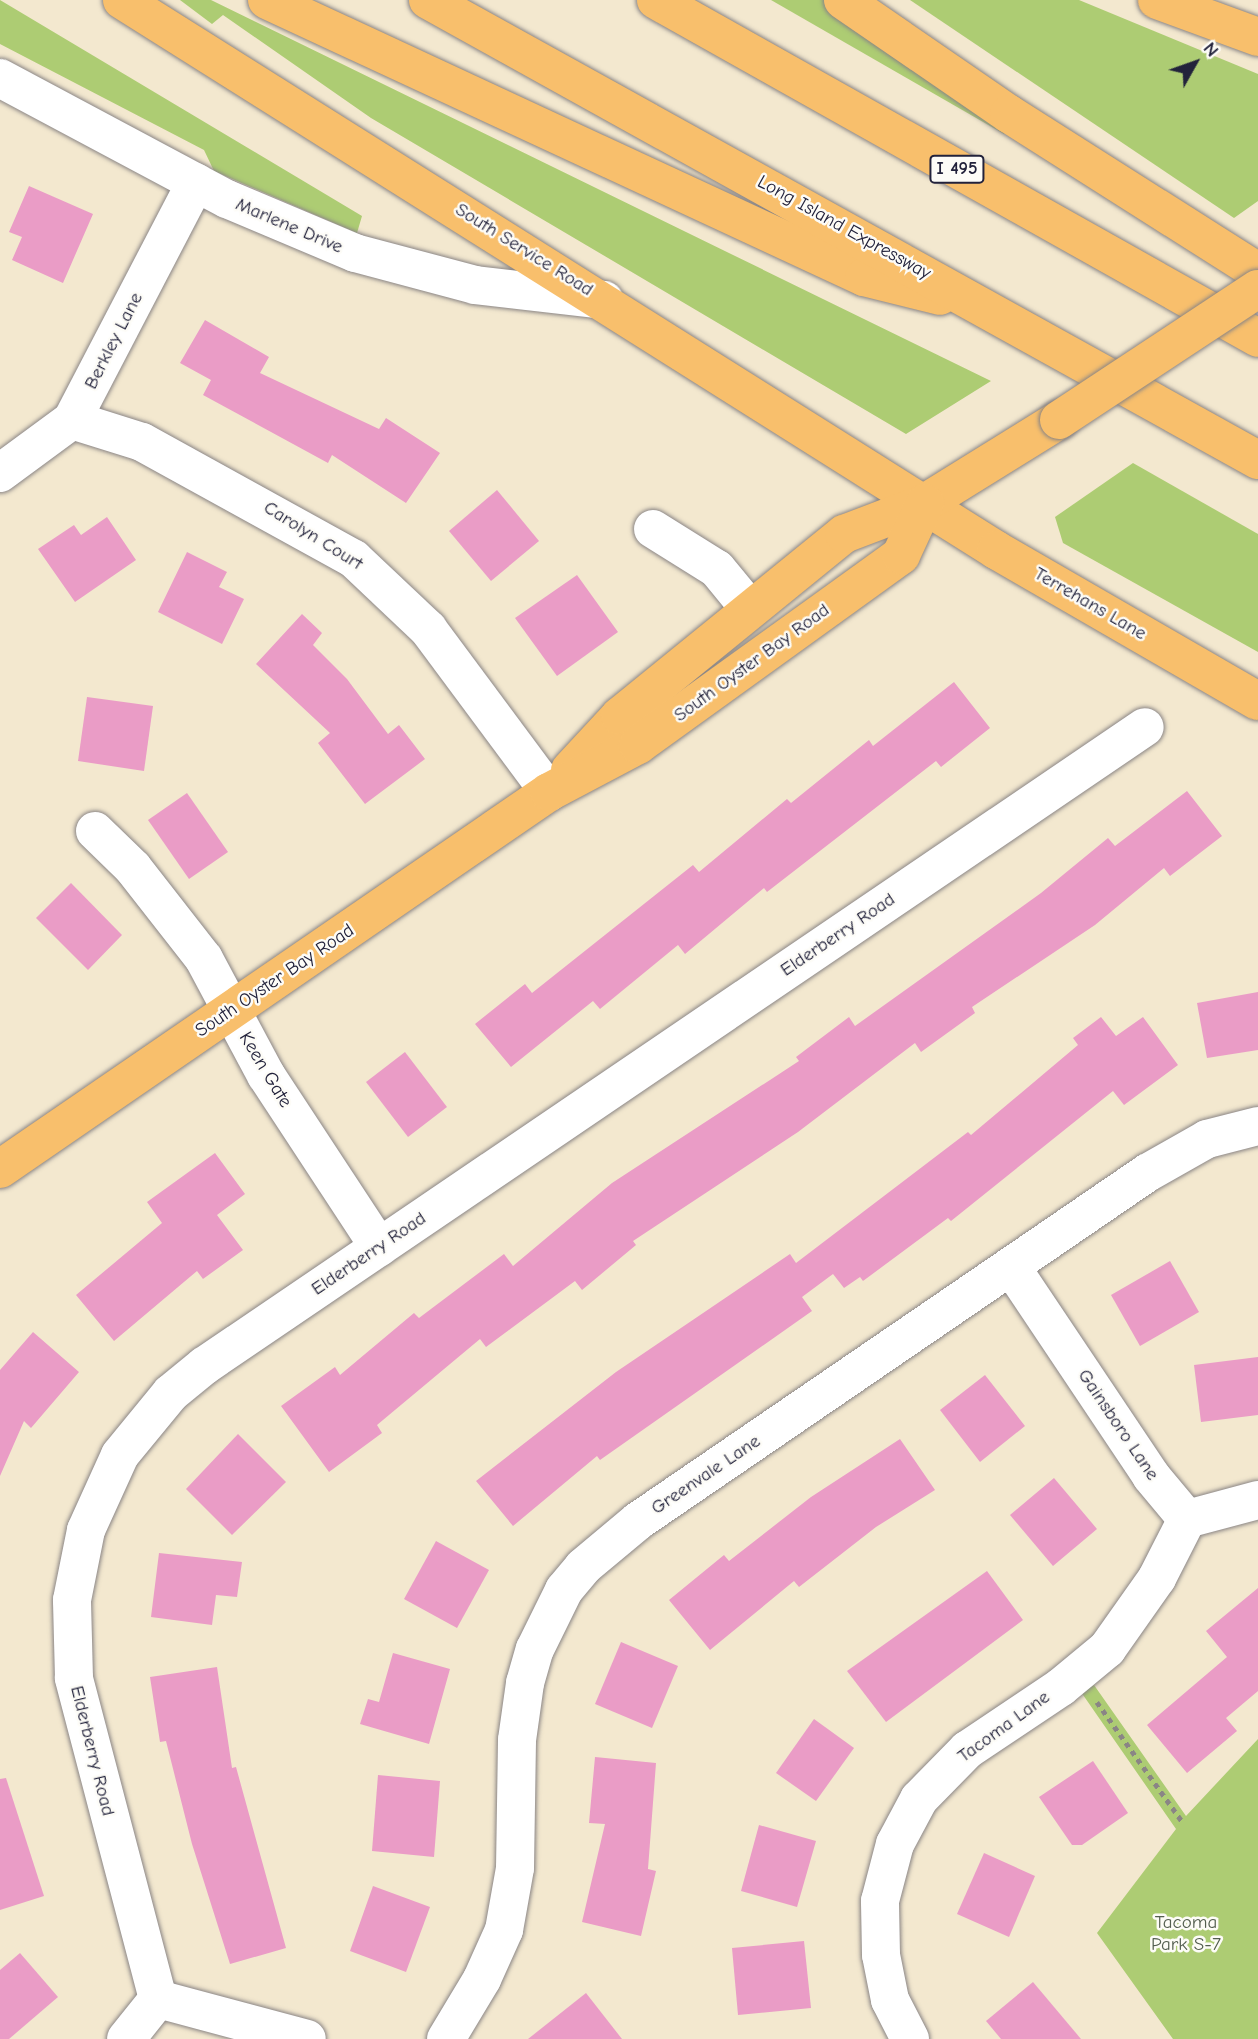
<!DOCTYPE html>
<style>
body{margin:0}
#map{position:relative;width:1258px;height:2039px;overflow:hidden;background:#f3e8cf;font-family:"Comic Neue",sans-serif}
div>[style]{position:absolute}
.green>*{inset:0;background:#adcc73}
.building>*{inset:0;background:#ea9cc6}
.path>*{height:4.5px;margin-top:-2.25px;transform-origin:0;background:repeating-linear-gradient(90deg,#8a8585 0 5px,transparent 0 10px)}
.roads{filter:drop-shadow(0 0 2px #8a8585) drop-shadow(0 0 2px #8a8585)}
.minor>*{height:38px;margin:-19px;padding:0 19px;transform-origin:19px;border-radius:19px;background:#fff}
.major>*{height:38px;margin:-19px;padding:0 19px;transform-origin:19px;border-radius:19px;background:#f8bf6c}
.highway>*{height:38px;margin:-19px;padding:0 19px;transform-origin:19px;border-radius:19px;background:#f8bf6c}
.bridges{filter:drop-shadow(0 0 2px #8a8585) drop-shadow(0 0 2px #8a8585)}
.major-bridge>*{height:38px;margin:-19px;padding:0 19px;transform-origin:19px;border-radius:19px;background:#f8bf6c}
span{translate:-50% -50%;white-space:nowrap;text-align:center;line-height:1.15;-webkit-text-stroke:5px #fdfcf7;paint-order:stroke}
.shield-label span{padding:2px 5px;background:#fdfcf7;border:2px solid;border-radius:5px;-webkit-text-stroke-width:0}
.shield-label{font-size:18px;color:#22223b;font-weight:700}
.street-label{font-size:19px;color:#22223b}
.park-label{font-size:19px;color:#535e4f}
.north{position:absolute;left:1160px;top:28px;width:70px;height:70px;-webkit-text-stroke:5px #fdfcf7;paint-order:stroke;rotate:50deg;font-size:19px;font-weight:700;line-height:28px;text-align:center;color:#22223b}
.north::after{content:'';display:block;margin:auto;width:24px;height:32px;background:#22223b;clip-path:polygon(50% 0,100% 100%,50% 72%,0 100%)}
</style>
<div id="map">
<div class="green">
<div style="clip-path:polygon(0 0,362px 216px,357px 233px,214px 171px,204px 150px,0 44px)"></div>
<div style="clip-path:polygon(180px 0,211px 0,991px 381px,906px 434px,371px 118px,223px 15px,212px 24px)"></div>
<div style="clip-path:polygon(771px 0,825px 0,1011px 127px,1004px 134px)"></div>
<div style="clip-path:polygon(910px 0,1079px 0,1258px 74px,1258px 201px,1234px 218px)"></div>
<div style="clip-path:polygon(1133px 463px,1258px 534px,1258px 652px,1063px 543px,1055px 517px)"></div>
<div style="clip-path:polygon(1094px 1685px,1186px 1816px,1258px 1739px,1258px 2039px,1173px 2039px,1097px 1933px,1176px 1829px,1081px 1692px)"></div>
</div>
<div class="building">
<div style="clip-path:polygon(29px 186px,93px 214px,63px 283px,12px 260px,22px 237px,9px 232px)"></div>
<div style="clip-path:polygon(205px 320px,269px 357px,260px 373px,379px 429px,386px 418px,440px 453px,406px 503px,332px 455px,328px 463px,203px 395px,211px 380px,180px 363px)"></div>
<div style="clip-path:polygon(497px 490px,539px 541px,491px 581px,449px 531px)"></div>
<div style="clip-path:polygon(107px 517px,136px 560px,75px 602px,38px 549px,74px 525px,81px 535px)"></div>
<div style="clip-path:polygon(187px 552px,227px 572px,219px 587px,244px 599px,222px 644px,158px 612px)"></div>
<div style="clip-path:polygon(577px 575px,618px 632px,557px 676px,515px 618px)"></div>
<div style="clip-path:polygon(302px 614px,322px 633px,313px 645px,347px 679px,388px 734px,399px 725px,425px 759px,365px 804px,318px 743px,330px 733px,256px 664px)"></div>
<div style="clip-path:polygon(954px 682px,990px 728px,941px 767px,936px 761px,767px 892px,764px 888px,685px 954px,678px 945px,600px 1009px,593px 1001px,511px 1067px,475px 1024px,525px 984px,532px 993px,693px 865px,699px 872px,787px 799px,791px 803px,869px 740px,873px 746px)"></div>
<div style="clip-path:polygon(87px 697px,153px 706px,144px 771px,78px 761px)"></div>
<div style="clip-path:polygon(1187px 791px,1222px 836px,1170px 876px,1164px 868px,1095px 925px,972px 1007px,975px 1013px,921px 1052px,915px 1043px,798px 1132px,633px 1241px,636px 1245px,582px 1290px,575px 1281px,486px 1347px,480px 1339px,377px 1425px,382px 1433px,329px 1472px,281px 1406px,335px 1367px,340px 1375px,414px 1313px,419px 1318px,504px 1254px,513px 1266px,612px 1183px,799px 1061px,796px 1057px,849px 1017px,855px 1026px,1041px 893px,1108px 838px,1115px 846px)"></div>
<div style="clip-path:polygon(187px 793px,228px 852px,189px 879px,148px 820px)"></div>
<div style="clip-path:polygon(71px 883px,122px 935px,88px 970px,36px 918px)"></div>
<div style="clip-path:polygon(1258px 992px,1258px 1050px,1207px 1058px,1197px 1003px)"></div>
<div style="clip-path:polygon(1101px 1017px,1116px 1036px,1143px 1017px,1178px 1065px,1124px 1105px,1113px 1091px,951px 1221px,948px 1218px,863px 1281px,860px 1277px,844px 1288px,833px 1274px,802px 1297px,812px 1311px,600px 1460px,597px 1456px,513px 1526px,476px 1481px,616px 1372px,790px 1254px,796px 1263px,968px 1132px,971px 1135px,1078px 1045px,1073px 1038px)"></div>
<div style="clip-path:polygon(405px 1052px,447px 1107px,408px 1137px,366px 1082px)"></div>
<div style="clip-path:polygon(215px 1153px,245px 1194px,217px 1215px,243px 1250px,203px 1279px,197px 1271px,114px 1341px,76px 1295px,162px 1223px,147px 1202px)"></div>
<div style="clip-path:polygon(1170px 1261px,1199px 1312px,1140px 1346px,1111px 1295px)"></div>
<div style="clip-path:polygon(33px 1332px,79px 1372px,31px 1428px,24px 1421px,0 1476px,0 1370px)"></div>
<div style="clip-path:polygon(1258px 1357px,1258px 1415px,1201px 1422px,1194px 1365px)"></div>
<div style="clip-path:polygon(985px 1375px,1025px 1426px,980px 1462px,940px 1410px)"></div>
<div style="clip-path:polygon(238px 1434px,286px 1482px,232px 1535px,186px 1489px)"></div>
<div style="clip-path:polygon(900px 1439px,935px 1490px,876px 1527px,799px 1587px,794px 1581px,710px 1650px,669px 1600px,724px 1555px,729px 1561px,811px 1497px)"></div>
<div style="clip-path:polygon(1054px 1478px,1097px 1529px,1053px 1566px,1010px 1515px)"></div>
<div style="clip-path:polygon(436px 1541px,489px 1570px,457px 1628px,404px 1599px)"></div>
<div style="clip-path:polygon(159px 1553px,242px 1562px,237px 1597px,216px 1595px,212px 1625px,151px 1617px)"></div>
<div style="clip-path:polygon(987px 1571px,1023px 1620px,886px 1722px,847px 1671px)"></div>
<div style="clip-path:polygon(1258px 1588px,1258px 1691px,1226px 1718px,1237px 1731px,1187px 1773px,1147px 1725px,1227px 1657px,1206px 1631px)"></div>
<div style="clip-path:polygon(621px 1642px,678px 1666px,652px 1728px,595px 1704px)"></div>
<div style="clip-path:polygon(393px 1653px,450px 1669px,429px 1744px,360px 1724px,368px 1699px,379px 1702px)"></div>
<div style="clip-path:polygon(217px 1667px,232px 1768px,236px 1767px,286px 1948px,230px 1964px,192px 1844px,166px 1741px,160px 1742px,150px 1677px)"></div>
<div style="clip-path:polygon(814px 1719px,854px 1748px,816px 1801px,776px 1773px)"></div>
<div style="clip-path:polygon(595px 1757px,656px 1763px,648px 1869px,656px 1871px,641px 1936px,582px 1922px,605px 1824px,589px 1823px)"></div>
<div style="clip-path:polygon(1093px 1761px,1128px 1813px,1082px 1845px,1072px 1845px,1039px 1797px)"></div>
<div style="clip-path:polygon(378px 1775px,440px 1781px,434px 1857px,372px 1851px)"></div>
<div style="clip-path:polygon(6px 1778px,44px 1896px,0 1910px,0 1779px)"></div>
<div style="clip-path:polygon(759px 1825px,816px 1841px,797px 1907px,741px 1891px)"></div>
<div style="clip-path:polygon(984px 1853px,1035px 1876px,1009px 1937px,957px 1914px)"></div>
<div style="clip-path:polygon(373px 1886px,430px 1907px,406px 1972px,350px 1951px)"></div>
<div style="clip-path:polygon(804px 1941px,811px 2008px,738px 2015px,732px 1948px)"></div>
<div style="clip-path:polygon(20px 1953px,58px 1997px,9px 2039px,0 2039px,0 1970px)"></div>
<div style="clip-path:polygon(1033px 1982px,1081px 2039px,1001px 2039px,986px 2021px)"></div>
<div style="clip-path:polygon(586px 1993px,622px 2039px,528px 2039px)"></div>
</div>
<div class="path">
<div style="left:1097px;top:1702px;width:146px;rotate:54.5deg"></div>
</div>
<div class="roads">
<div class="minor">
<div style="left:0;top:78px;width:257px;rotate:28.1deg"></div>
<div style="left:227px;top:199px;width:139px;rotate:22.9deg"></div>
<div style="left:355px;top:253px;width:124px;rotate:14.9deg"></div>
<div style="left:475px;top:285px;width:130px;rotate:6.6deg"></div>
<div style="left:72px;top:420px;width:73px;rotate:17.4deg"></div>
<div style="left:142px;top:442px;width:242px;rotate:28.9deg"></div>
<div style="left:354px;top:559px;width:102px;rotate:43.4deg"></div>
<div style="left:428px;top:629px;width:203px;rotate:53.4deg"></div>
<div style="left:0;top:473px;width:89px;rotate:-36.4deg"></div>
<div style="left:72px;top:420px;width:268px;rotate:-62.5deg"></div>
<div style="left:653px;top:529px;width:75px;rotate:32deg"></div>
<div style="left:717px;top:569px;width:50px;rotate:50.6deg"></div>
<div style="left:95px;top:831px;width:53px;rotate:44.2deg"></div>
<div style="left:133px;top:868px;width:115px;rotate:52deg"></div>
<div style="left:204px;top:959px;width:132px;rotate:61.9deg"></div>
<div style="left:266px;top:1075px;width:206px;rotate:56.7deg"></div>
<div style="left:1012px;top:1268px;width:250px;rotate:56.2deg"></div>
<div style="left:1151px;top:1476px;width:56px;rotate:50.1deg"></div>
<div style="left:1187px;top:1519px;width:73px;rotate:-15deg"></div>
<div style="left:158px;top:1999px;width:154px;rotate:15deg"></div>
<div style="left:126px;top:2039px;width:51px;rotate:-51.3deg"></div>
<div style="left:158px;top:1999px;width:332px;rotate:-104.7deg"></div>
<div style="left:74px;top:1678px;width:78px;rotate:-91.5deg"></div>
<div style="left:72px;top:1600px;width:71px;rotate:-78.7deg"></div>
<div style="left:86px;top:1530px;width:82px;rotate:-65.6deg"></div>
<div style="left:120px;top:1455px;width:80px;rotate:-50.6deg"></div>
<div style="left:171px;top:1393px;width:43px;rotate:-39.3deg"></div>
<div style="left:204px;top:1366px;width:1137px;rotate:-34.18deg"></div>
<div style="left:446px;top:2039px;width:70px;rotate:-59deg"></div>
<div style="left:482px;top:1979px;width:54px;rotate:-65.8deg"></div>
<div style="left:504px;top:1930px;width:63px;rotate:-79.9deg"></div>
<div style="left:515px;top:1868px;width:128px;rotate:-89.1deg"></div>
<div style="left:517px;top:1740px;width:58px;rotate:-82deg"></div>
<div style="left:525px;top:1683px;width:35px;rotate:-74deg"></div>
<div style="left:535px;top:1649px;width:66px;rotate:-63.8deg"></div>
<div style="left:564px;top:1590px;width:30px;rotate:-50deg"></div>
<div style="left:583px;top:1567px;width:72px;rotate:-39.9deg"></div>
<div style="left:638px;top:1521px;width:617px;rotate:-34.36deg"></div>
<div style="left:1147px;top:1173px;width:69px;rotate:-29.5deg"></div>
<div style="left:1207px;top:1139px;width:53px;rotate:-14.3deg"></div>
<div style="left:910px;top:2039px;width:44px;rotate:-117.1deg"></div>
<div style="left:890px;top:2000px;width:46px;rotate:-101.3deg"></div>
<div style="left:881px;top:1955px;width:54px;rotate:-91.1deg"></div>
<div style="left:880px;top:1901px;width:59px;rotate:-75.3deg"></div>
<div style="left:895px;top:1844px;width:51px;rotate:-61.9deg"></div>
<div style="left:919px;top:1799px;width:69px;rotate:-45.6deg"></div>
<div style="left:967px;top:1750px;width:113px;rotate:-33.8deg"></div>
<div style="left:1061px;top:1687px;width:60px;rotate:-39.6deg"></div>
<div style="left:1107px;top:1649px;width:87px;rotate:-54.8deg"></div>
<div style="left:1157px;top:1578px;width:66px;rotate:-63deg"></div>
</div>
<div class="major">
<div style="left:122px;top:0;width:1033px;rotate:32.18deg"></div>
<div style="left:996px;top:550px;width:302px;rotate:30deg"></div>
<div style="left:1157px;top:0;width:108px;rotate:20.1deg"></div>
<div style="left:570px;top:770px;width:74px;rotate:-47.2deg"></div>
<div style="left:620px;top:716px;width:289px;rotate:-39.1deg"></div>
<div style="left:844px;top:534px;width:87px;rotate:-20.9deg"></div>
<div style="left:925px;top:503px;width:158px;rotate:-31.8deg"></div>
<div style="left:0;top:1169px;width:666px;rotate:-34.48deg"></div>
<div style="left:549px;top:792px;width:101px;rotate:-27.8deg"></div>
<div style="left:638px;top:745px;width:324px;rotate:-35.8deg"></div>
<div style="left:901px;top:555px;width:57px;rotate:-65.2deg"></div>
</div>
<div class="highway">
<div style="left:267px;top:0;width:658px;rotate:24.89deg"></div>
<div style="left:864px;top:277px;width:78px;rotate:14deg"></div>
<div style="left:428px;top:0;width:949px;rotate:29deg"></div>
<div style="left:656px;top:0;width:690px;rotate:29.31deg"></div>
<div style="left:843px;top:0;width:201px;rotate:34.5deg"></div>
<div style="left:1009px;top:114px;width:295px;rotate:32.4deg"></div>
</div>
</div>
<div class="bridges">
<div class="major-bridge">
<div style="left:1059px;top:420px;width:238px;rotate:-33.4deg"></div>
</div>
</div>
<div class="shield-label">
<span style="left:957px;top:169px">I 495</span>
</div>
<div class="street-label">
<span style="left:289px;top:226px;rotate:23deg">Marlene Drive</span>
<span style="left:844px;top:228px;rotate:29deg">Long Island Expressway</span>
<span style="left:524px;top:250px;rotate:32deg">South Service Road</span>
<span style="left:114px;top:341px;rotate:-63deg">Berkley Lane</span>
<span style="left:313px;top:536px;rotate:32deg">Carolyn Court</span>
<span style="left:1090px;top:604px;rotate:30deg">Terrehans Lane</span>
<span style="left:752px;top:663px;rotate:-36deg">South Oyster Bay Road</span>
<span style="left:838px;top:935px;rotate:-34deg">Elderberry Road</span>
<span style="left:275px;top:981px;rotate:-34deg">South Oyster Bay Road</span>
<span style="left:265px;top:1070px;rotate:59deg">Keen Gate</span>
<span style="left:369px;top:1254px;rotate:-34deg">Elderberry Road</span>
<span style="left:1118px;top:1425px;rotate:56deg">Gainsboro Lane</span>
<span style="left:706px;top:1475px;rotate:-34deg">Greenvale Lane</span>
<span style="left:1004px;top:1727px;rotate:-36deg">Tacoma Lane</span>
<span style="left:92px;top:1751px;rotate:76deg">Elderberry Road</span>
</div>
<div class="park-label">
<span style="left:1186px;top:1934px">Tacoma<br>Park S-7</span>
</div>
<div class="north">N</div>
</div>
